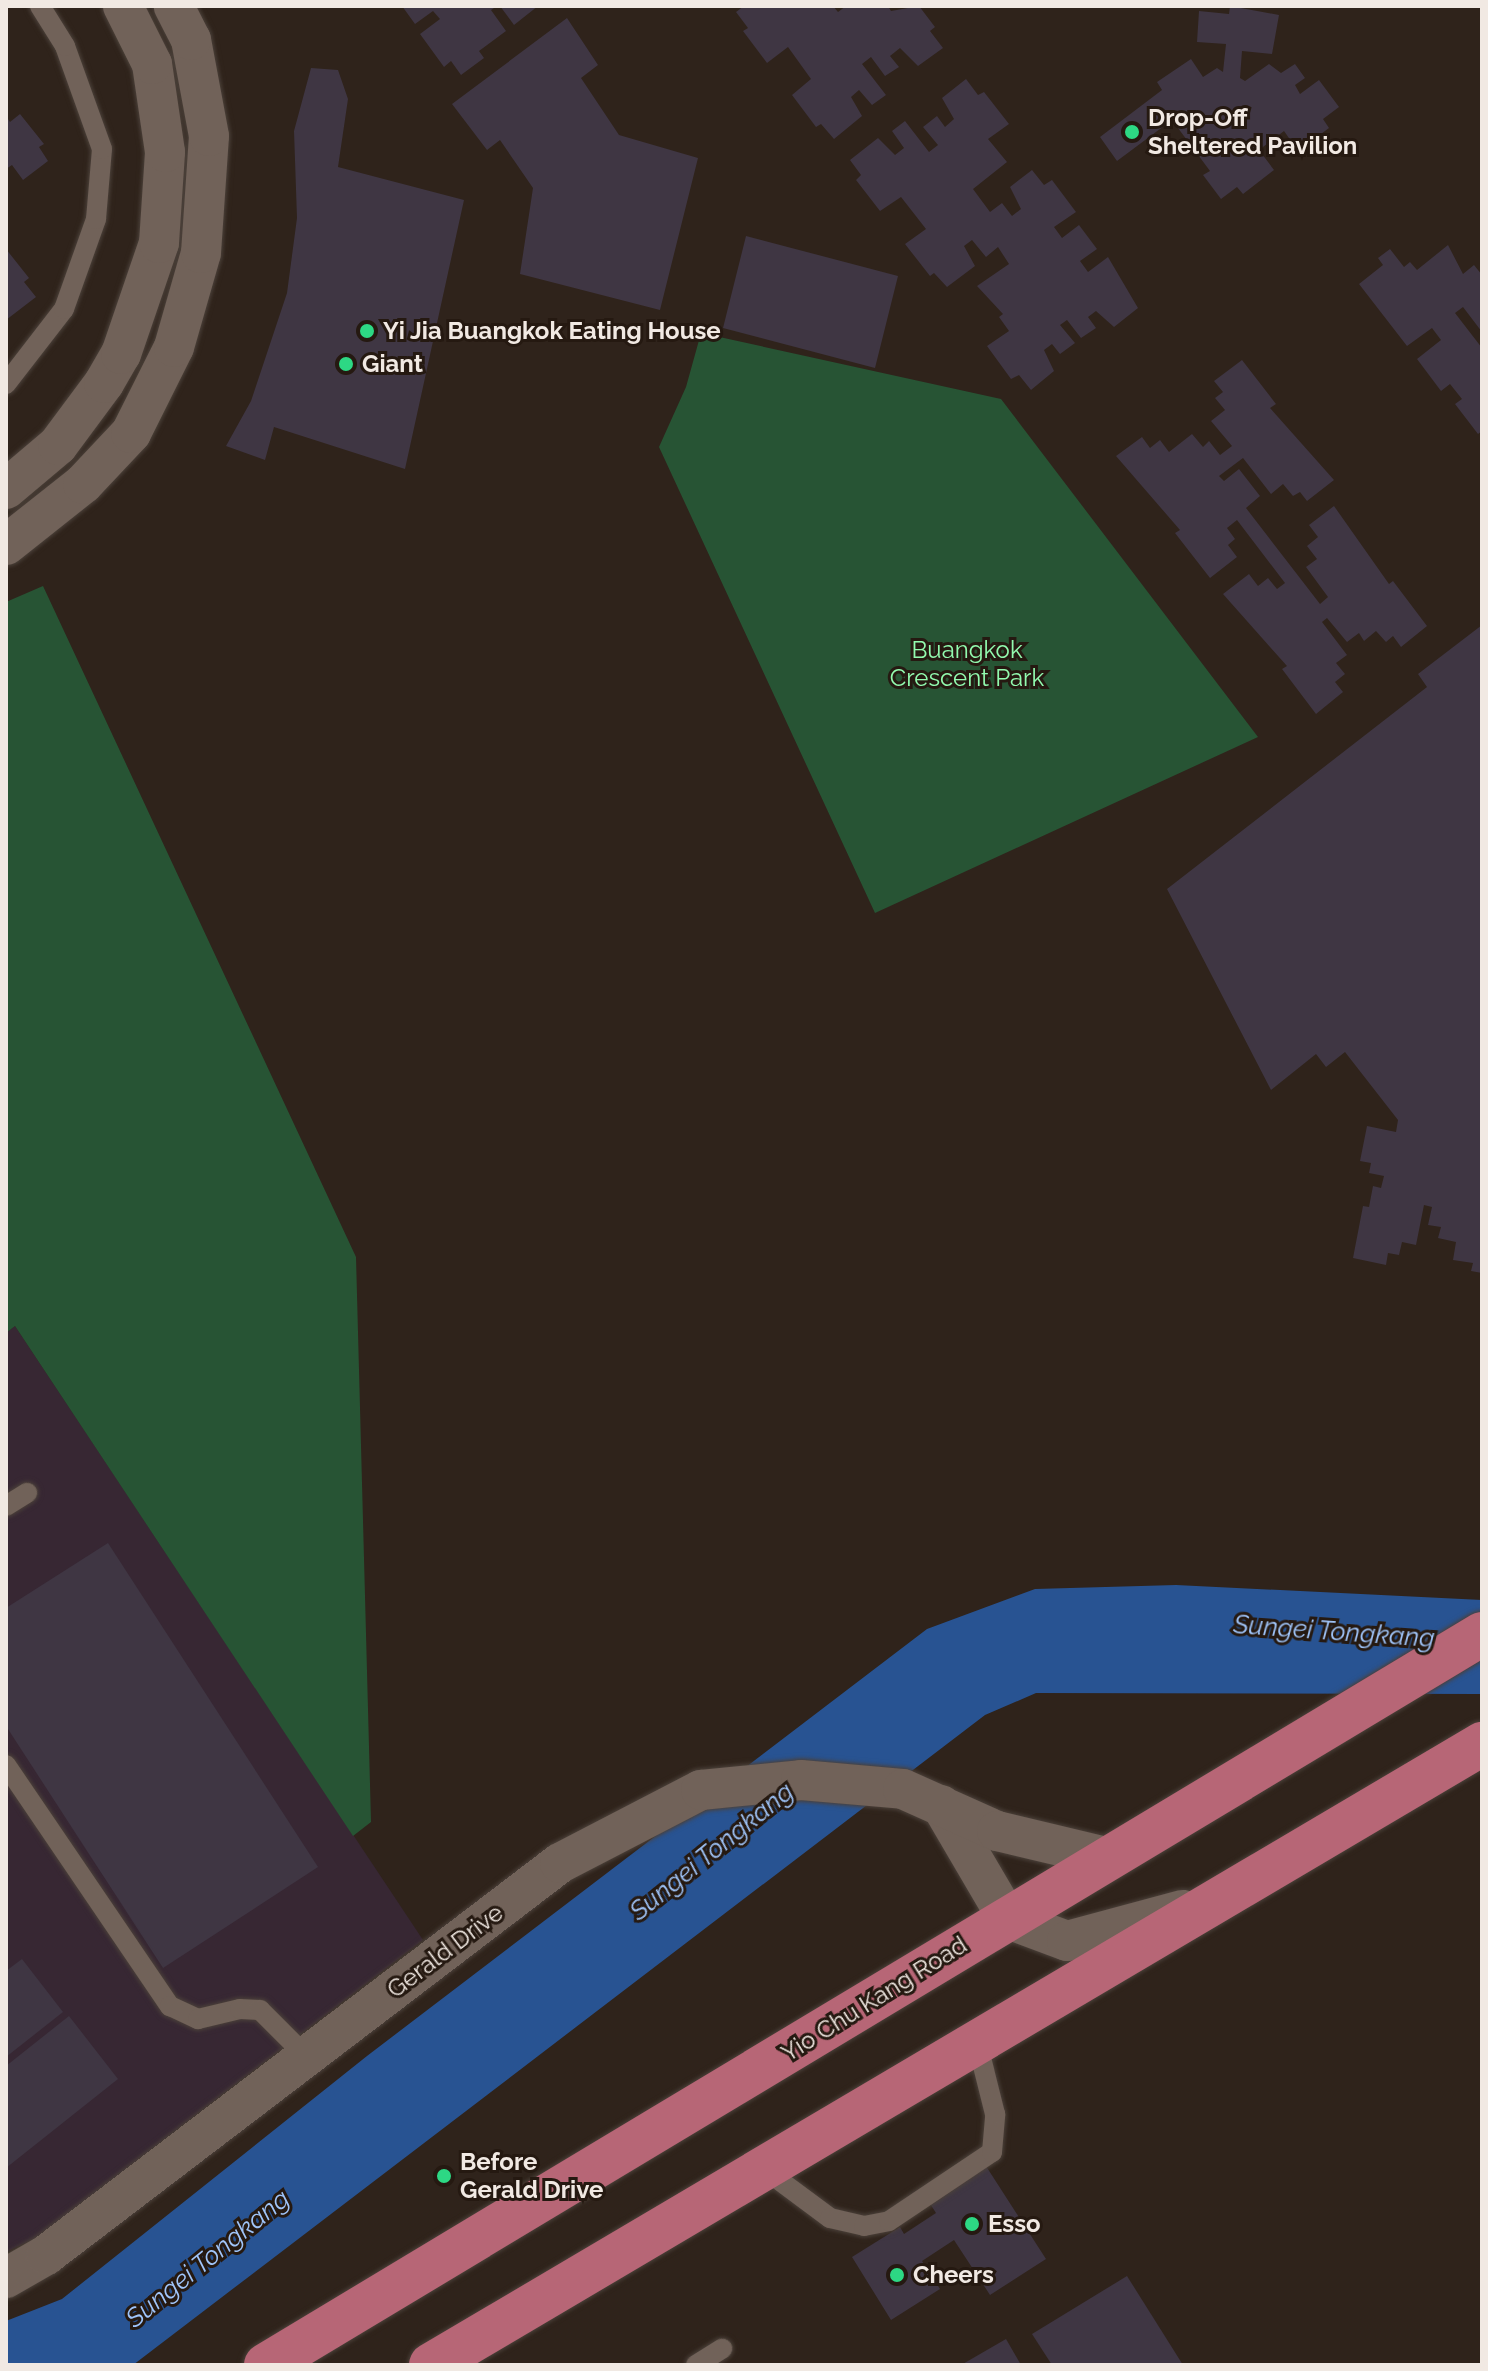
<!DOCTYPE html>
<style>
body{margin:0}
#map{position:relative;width:1488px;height:2371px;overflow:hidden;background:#2f231b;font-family:Raleway,sans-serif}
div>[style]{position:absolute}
.industrial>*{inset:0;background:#372733}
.green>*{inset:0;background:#275434}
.water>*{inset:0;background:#285392}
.building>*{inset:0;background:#3f3643}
.roads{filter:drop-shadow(0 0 2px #4b413a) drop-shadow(0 0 2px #4b413a)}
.lane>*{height:20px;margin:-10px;padding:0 10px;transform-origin:10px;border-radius:10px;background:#716259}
.street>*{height:40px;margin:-20px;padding:0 20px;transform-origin:20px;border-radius:20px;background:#716259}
.primary>*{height:44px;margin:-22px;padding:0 22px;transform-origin:22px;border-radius:22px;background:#b76676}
.dots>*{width:22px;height:22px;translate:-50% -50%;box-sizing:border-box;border:4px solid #251911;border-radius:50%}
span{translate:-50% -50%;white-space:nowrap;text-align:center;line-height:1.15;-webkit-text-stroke:6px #251911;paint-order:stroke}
.poi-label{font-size:24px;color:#f1e9e3;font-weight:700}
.left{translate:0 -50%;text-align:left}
.park-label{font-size:24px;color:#92fbaf}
.street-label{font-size:24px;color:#f1e9e3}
.water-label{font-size:26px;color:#a0c5fa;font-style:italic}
.frame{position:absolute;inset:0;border:8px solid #f1e9e3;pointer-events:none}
</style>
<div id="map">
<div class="industrial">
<div style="clip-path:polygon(15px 1326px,423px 1940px,36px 2238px,6px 2252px,6px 1333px)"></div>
</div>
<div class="green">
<div style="clip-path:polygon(701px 333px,1001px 399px,1258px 737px,875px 913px,659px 447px,686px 387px)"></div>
<div style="clip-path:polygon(43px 586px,356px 1257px,371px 1822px,353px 1836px,15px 1326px,6px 1333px,6px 602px)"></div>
</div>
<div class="water">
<div style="clip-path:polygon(1176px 1585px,1482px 1600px,1482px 1694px,1036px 1693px,985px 1715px,133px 2365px,6px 2365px,6px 2321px,62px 2299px,367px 2056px,927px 1629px,1035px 1589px)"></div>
</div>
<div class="building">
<div style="clip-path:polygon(402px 6px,497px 6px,491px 10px,506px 31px,479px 51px,484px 58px,461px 75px,451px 61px,444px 67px,420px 34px,440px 19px,433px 11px,415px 24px)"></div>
<div style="clip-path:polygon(500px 6px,538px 6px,514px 25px)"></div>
<div style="clip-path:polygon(744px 6px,833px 6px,838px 12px,846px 6px,888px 6px,891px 11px,919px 6px,935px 27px,930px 31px,943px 48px,918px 66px,900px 48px,890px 56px,899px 67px,885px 76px,871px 57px,862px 64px,886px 95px,872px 105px,859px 90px,851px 97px,862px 116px,834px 139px,821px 124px,816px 127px,792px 95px,811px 79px,788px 47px,767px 63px,743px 31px,748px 28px,736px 12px)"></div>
<div style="clip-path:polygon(1230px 6px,1279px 15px,1272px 54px,1242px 51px,1240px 78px,1245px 81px,1269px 64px,1281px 73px,1295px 64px,1305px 78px,1295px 85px,1300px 94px,1319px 80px,1339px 107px,1323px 119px,1329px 128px,1298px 151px,1284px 131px,1259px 150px,1274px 170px,1243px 194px,1237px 187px,1221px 199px,1203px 175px,1210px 171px,1172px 120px,1117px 161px,1100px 137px,1162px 90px,1157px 82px,1191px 59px,1203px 77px,1217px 68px,1223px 72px,1226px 44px,1197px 42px,1199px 11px,1229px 14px)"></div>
<div style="clip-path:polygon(567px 18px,598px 65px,581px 78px,619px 135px,698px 158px,660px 310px,520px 274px,533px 188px,500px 140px,487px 150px,452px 104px)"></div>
<div style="clip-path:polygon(311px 68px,338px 70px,348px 99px,338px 167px,464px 200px,405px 469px,274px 427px,265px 460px,226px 446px,251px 401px,287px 293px,297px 218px,294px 131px)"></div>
<div style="clip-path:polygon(966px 79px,978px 95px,984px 92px,1009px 124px,988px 139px,1007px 162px,973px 189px,990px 212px,1002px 203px,1012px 216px,1021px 209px,1010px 187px,1032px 170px,1044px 185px,1052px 180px,1076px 212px,1054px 227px,1062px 238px,1079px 225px,1097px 249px,1080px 261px,1088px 272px,1108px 257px,1138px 308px,1114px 327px,1096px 311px,1088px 317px,1096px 328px,1081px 338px,1067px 320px,1060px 325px,1075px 343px,1060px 354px,1052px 344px,1044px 350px,1054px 371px,1031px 390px,1019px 375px,1011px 379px,987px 346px,1009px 331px,999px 317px,1003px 314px,977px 286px,1009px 264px,998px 247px,986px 257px,972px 240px,964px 246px,975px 266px,947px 287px,934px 273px,930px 276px,905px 244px,926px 229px,901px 197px,880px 211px,856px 180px,861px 175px,850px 160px,878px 138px,895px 155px,904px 148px,892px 131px,905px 121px,929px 152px,938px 145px,923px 127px,937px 116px,945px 127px,954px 119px,942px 98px)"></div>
<div style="clip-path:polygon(20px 114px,44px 144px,39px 147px,48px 161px,23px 180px,12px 165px,6px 169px,6px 116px,10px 122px)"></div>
<div style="clip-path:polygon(746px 236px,898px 276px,875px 368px,723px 328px)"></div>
<div style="clip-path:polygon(1448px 245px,1463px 274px,1474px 265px,1482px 275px,1482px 332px,1463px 307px,1455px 313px,1482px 348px,1482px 431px,1478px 434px,1455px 404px,1462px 399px,1450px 384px,1441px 391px,1417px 359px,1441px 340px,1432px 328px,1407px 346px,1359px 284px,1383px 265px,1378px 258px,1390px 249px,1404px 267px,1410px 262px,1417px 270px)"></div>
<div style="clip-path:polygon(6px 249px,29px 278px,24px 282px,36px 297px,6px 320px)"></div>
<div style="clip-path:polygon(1242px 360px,1276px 404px,1270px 408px,1334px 480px,1307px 501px,1300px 492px,1293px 496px,1283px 484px,1271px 494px,1243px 458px,1219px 476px,1224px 481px,1239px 469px,1260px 496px,1246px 508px,1320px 604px,1328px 597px,1306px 567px,1317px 559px,1307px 546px,1318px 537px,1309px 525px,1334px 506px,1389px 584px,1393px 581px,1427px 626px,1401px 647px,1393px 636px,1386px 642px,1376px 631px,1364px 641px,1359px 633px,1347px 642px,1327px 618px,1322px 622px,1347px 655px,1336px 663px,1345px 674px,1335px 682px,1343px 692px,1316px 714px,1282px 669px,1287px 666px,1223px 594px,1249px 574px,1258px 586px,1268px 578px,1277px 589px,1285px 583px,1237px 520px,1227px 528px,1235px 539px,1228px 545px,1237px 557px,1210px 578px,1175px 533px,1180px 530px,1116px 456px,1142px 437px,1150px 448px,1160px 440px,1169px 452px,1192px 434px,1203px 447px,1209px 441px,1220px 455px,1232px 446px,1211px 421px,1225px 410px,1215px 398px,1223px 392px,1214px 381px)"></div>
<div style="clip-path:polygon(1482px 625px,1482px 1273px,1471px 1271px,1473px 1263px,1453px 1260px,1456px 1242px,1438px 1238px,1441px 1227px,1428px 1225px,1432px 1207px,1424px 1205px,1416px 1245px,1402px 1242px,1399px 1255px,1388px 1253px,1386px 1265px,1353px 1258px,1363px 1206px,1369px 1207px,1373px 1186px,1381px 1188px,1384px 1176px,1369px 1173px,1371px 1163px,1360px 1161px,1367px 1126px,1396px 1132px,1398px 1120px,1345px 1052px,1326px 1067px,1316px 1054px,1271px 1090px,1167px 889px,1427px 687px,1418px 674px)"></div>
<div style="clip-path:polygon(108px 1543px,318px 1867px,163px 1968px,6px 1726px,6px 1608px)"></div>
<div style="clip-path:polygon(22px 1959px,63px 2012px,6px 2057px,6px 1971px)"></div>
<div style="clip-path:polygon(69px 2016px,118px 2079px,6px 2168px,6px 2066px)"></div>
<div style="clip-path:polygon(984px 2163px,1046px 2259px,990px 2295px,954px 2240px,922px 2261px,940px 2289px,891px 2320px,852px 2257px,900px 2227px,904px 2234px,936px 2213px,927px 2199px)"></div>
<div style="clip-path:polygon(1127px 2276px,1183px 2365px,1052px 2365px,1032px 2334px)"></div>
<div style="clip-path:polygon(1006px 2339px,1021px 2365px,961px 2365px)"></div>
</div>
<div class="roads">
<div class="lane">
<div style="left:6px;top:384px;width:95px;rotate:-52.3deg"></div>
<div style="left:64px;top:309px;width:96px;rotate:-70.4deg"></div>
<div style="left:96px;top:219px;width:70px;rotate:-85.1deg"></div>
<div style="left:102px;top:149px;width:109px;rotate:-109.8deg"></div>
<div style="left:65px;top:46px;width:47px;rotate:-122deg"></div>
<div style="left:6px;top:1506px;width:25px;rotate:-32deg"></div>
<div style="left:6px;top:1765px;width:292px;rotate:55.8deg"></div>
<div style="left:170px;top:2006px;width:31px;rotate:25deg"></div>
<div style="left:198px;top:2019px;width:43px;rotate:-13.4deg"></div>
<div style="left:240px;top:2009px;width:20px;rotate:3deg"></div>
<div style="left:260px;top:2010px;width:66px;rotate:45deg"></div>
<div style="left:764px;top:2169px;width:82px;rotate:36.6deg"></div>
<div style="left:830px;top:2218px;width:35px;rotate:13deg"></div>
<div style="left:864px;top:2226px;width:25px;rotate:-11deg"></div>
<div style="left:889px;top:2221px;width:124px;rotate:-33.8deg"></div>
<div style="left:992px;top:2152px;width:38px;rotate:-85deg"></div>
<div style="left:995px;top:2114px;width:74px;rotate:-104deg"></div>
<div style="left:696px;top:2365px;width:31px;rotate:-32deg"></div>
</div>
<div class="street">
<div style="left:6px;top:489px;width:68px;rotate:-40.2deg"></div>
<div style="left:58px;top:445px;width:77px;rotate:-53.4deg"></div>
<div style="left:104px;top:383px;width:34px;rotate:-60deg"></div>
<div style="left:121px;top:354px;width:117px;rotate:-71.1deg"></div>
<div style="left:159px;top:243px;width:91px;rotate:-86.2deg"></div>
<div style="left:165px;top:152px;width:89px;rotate:-98.4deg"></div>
<div style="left:152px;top:64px;width:65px;rotate:-116.6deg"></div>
<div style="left:6px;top:545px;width:98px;rotate:-38.4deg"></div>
<div style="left:83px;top:484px;width:70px;rotate:-46.7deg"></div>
<div style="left:131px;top:433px;width:96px;rotate:-63.4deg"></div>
<div style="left:174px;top:347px;width:98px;rotate:-74deg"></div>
<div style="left:201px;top:253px;width:117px;rotate:-86.1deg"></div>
<div style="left:209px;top:136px;width:98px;rotate:-100.6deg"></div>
<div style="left:191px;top:40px;width:38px;rotate:-117deg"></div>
<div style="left:941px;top:1805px;width:132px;rotate:59.6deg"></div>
<div style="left:1008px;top:1919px;width:63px;rotate:20.4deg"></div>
<div style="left:1067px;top:1941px;width:120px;rotate:-15deg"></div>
<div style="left:6px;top:2278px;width:46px;rotate:-29.9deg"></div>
<div style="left:46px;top:2255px;width:646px;rotate:-37.33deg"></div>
<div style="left:560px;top:1863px;width:159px;rotate:-27.4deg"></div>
<div style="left:701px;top:1790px;width:100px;rotate:-5.7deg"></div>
<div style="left:801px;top:1780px;width:102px;rotate:5deg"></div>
<div style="left:903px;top:1789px;width:103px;rotate:24.1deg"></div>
<div style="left:997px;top:1831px;width:116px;rotate:13.4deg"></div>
</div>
<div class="primary">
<div style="left:266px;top:2365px;width:1419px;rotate:-31.01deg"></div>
<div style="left:431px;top:2365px;width:1221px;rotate:-30.58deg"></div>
</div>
</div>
<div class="dots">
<div style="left:1132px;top:132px;background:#2dd884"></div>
<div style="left:367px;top:331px;background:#2dd884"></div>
<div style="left:346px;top:364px;background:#2dd884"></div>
<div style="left:444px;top:2176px;background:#2dd884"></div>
<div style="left:972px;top:2224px;background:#2dd884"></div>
<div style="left:897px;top:2275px;background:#2dd884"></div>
</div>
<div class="poi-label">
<span class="left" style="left:1148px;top:132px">Drop-Off<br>Sheltered Pavilion</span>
<span class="left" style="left:383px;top:331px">Yi Jia Buangkok Eating House</span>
<span class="left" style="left:362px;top:364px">Giant</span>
<span class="left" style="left:460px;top:2176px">Before<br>Gerald Drive</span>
<span class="left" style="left:988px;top:2224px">Esso</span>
<span class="left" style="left:913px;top:2275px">Cheers</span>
</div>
<div class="park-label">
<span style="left:967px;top:664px">Buangkok<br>Crescent Park</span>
</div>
<div class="street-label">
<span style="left:445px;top:1951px;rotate:-37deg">Gerald Drive</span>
<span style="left:874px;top:1999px;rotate:-32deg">Yio Chu Kang Road</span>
</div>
<div class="water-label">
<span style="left:1334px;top:1632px;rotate:4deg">Sungei Tongkang</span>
<span style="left:712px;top:1852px;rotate:-39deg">Sungei Tongkang</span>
<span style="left:208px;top:2259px;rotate:-39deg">Sungei Tongkang</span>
</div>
<div class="frame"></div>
</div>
